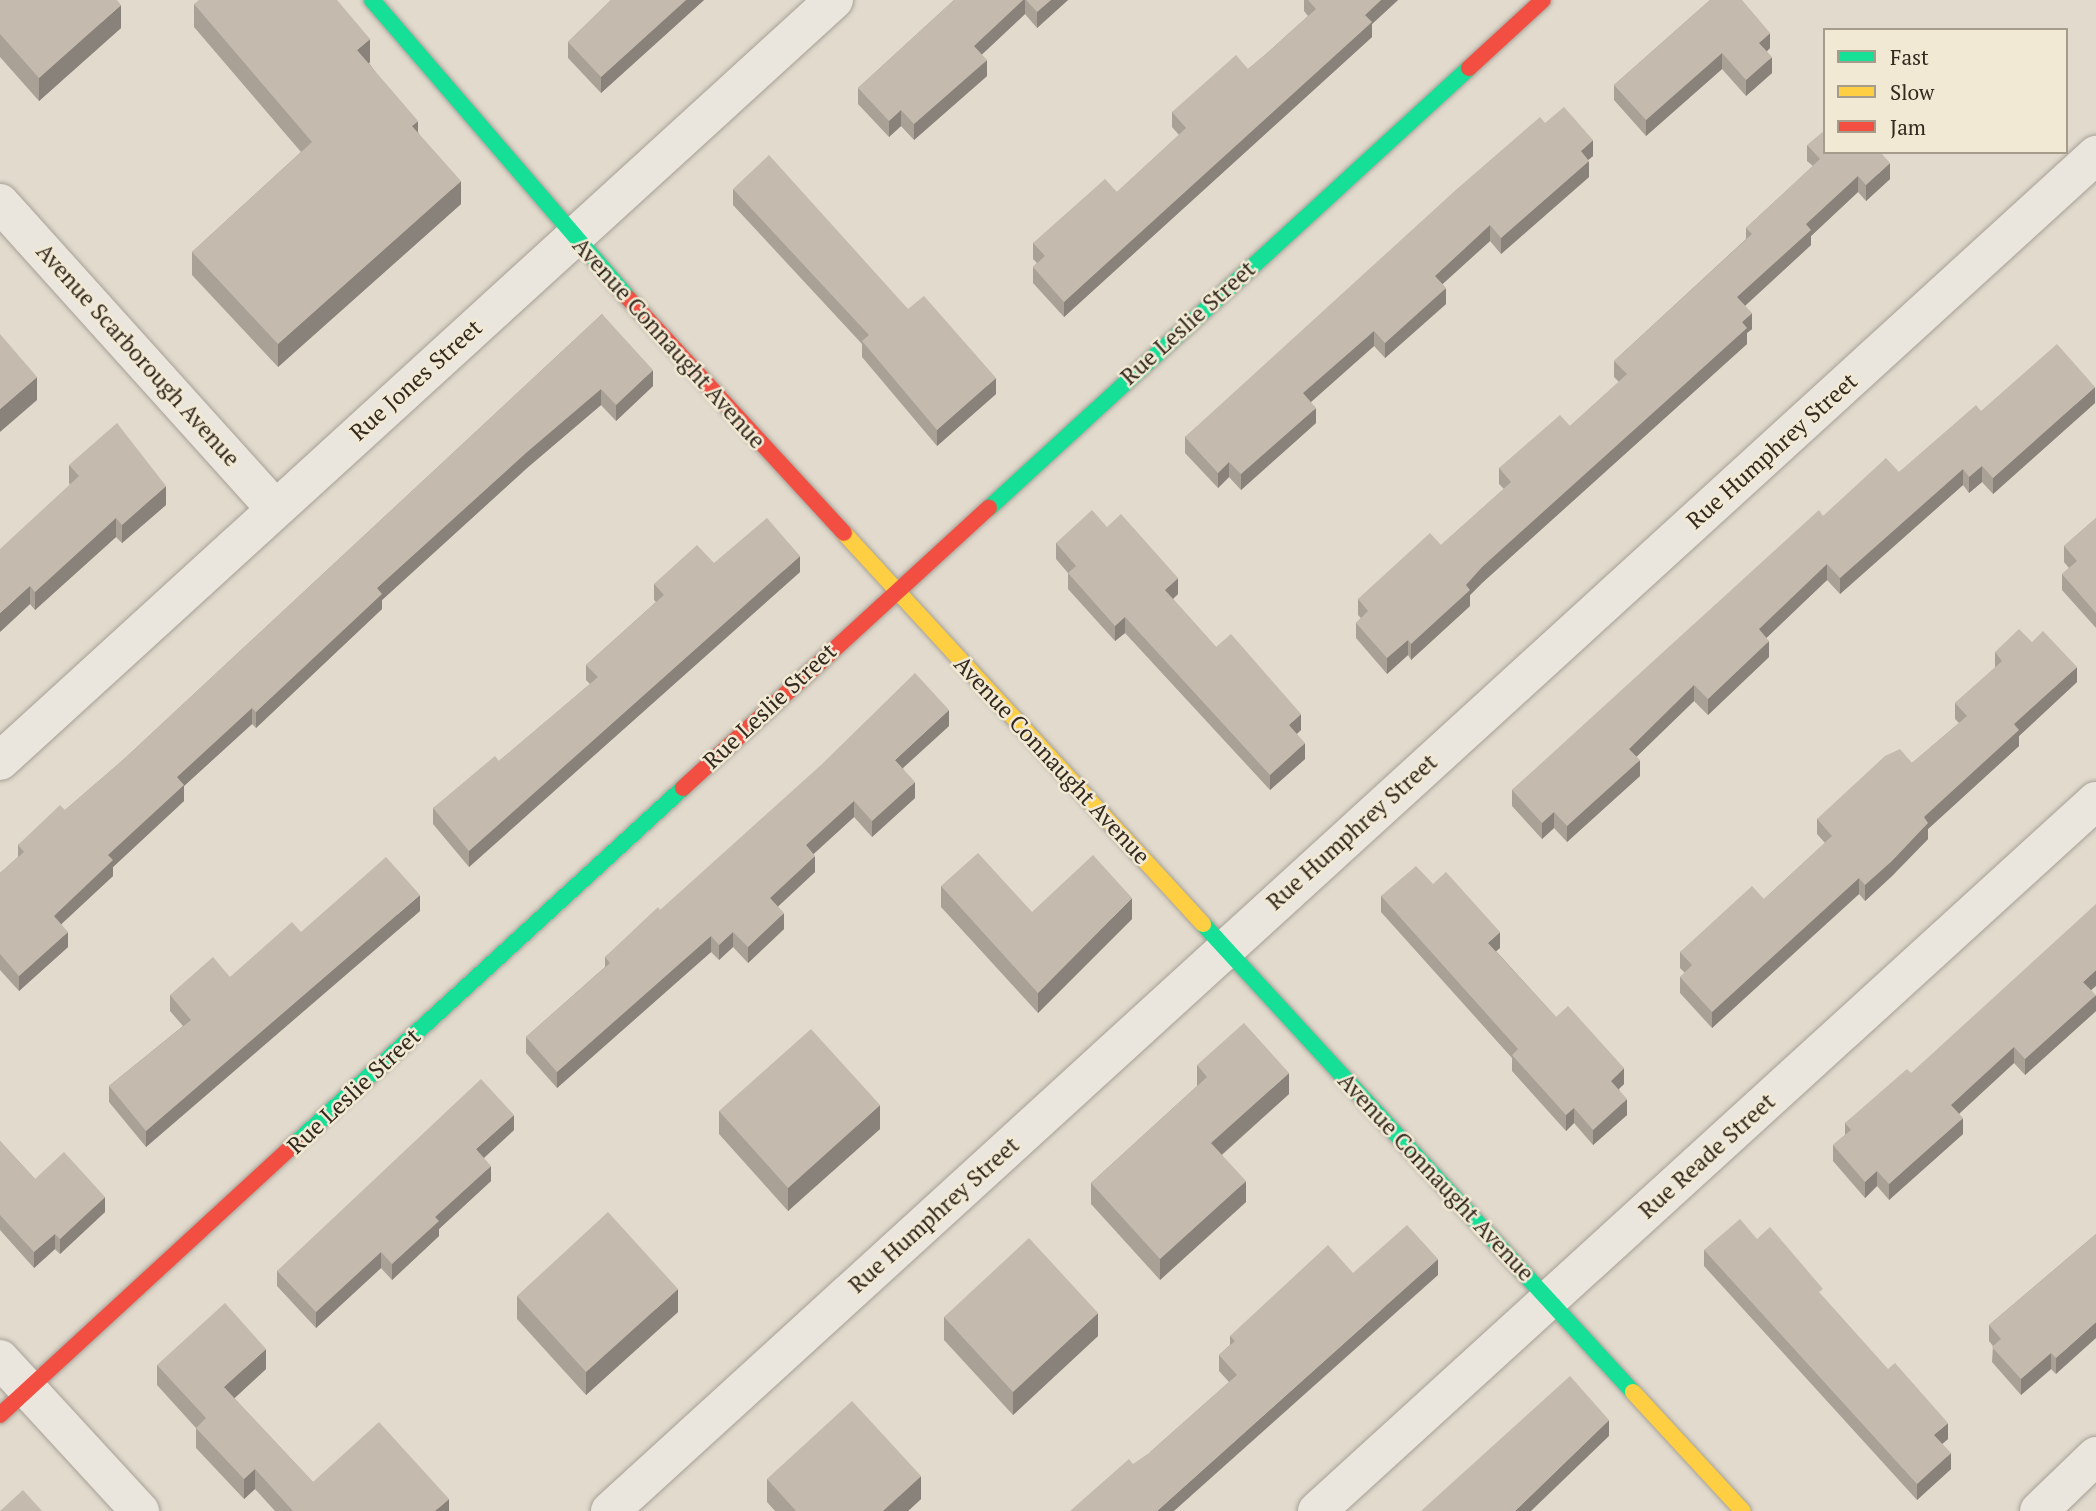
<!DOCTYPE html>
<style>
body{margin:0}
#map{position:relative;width:2096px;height:1511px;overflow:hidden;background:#e1dacd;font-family:"PT Serif",serif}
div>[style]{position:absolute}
.roads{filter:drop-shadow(0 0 2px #a6a096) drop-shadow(0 0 2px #a6a096)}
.street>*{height:38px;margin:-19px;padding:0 19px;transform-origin:19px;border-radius:19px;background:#eae6de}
.fast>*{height:16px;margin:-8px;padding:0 8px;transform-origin:8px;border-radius:8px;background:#16e098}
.slow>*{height:16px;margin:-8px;padding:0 8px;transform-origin:8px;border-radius:8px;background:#ffcf43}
.jam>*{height:16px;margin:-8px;padding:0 8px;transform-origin:8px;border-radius:8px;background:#f24e42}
.wall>*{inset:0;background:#a9a096}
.shaded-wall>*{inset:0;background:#89827a}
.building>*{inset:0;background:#c4baae}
span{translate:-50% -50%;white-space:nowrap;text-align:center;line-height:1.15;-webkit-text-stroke:5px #f1e9d3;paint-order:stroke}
.street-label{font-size:23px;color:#34291f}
.legend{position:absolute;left:1823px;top:28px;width:245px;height:126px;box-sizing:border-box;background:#f1e9d3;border:2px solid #a59c8b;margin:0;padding:9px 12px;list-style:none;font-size:21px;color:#34291f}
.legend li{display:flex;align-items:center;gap:14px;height:35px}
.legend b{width:35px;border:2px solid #a59c8b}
</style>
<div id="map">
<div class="roads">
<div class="street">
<div style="left:0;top:203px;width:411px;rotate:48deg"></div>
<div style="left:0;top:761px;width:1129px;rotate:-42.38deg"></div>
<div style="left:0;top:1359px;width:207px;rotate:47.4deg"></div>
<div style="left:610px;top:1511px;width:2012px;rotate:-42.38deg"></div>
<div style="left:1317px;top:1511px;width:1054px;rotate:-42.35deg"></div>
<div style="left:2039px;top:1511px;width:79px;rotate:-44deg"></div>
</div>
<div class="fast">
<div style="left:372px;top:0;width:393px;rotate:49.3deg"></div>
<div style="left:989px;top:508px;width:651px;rotate:-42.51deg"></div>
<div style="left:1203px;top:924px;width:636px;rotate:47.42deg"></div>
<div style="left:296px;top:1143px;width:525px;rotate:-42.53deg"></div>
</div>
<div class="slow">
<div style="left:844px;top:533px;width:531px;rotate:47.44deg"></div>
<div style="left:1633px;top:1392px;width:162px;rotate:47.3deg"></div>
</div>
<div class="jam">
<div style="left:1469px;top:68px;width:100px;rotate:-42.6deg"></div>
<div style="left:628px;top:298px;width:319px;rotate:47.4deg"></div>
<div style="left:683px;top:788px;width:415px;rotate:-42.5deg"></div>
<div style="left:0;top:1415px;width:402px;rotate:-42.6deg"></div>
</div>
</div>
<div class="wall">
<div style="clip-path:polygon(0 0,121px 28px,39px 101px,0 57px)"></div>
<div style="clip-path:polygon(611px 0,704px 0,601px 93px,568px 58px,568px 42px)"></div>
<div style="clip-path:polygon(954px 0,1068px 0,1037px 28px,1025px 14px,981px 55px,987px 76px,914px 140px,901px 126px,889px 137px,858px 104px,858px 88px)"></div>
<div style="clip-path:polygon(1304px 0,1398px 0,1372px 24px,1372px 37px,1064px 317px,1033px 283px,1033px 267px,1037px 263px,1033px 259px,1033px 243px,1117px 192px,1179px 135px,1172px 127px,1172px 112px,1248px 69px,1266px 54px,1308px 16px,1304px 11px)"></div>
<div style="clip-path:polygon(1710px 0,1770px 48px,1767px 51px,1772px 73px,1746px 96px,1722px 69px,1646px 136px,1614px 100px,1614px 85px)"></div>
<div style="clip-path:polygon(194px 4px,370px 62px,369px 63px,418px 132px,461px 204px,278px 367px,192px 275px,192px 252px,301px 152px,194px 27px)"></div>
<div style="clip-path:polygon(1545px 123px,1593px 156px,1588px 160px,1589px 177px,1501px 254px,1490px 241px,1442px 284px,1446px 304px,1385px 358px,1374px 346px,1311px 402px,1316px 423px,1241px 490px,1229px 477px,1218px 488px,1185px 453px,1185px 437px)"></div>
<div style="clip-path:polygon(1807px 145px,1890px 179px,1866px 201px,1858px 192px,1811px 236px,1811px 245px,1745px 306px,1752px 329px,1747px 333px,1747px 344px,1482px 583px,1470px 595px,1470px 606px,1411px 660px,1408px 655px,1387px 674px,1356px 638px,1356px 623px,1361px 618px,1358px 615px,1358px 599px,1441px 545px,1504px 489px,1499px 484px,1499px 468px,1570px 426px,1619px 382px,1614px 377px,1614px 361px,1746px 239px,1746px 228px,1813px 166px,1807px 161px)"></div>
<div style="clip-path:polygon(733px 189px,908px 309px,996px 394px,937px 446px,862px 357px,862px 344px,733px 205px)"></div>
<div style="clip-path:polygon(602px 314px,653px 386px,616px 421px,601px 405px,527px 468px,382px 600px,382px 609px,256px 728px,252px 724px,184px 786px,184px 801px,113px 867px,113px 876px,61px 924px,68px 947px,19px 991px,0 970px,0 873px,18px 857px,18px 845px,65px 810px,124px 759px)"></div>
<div style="clip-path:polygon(2095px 403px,1993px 494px,1982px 482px,1969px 493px,1963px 485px,1840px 594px,1827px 580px,1766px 638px,1769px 657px,1708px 715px,1694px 701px,1636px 757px,1640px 776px,1567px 842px,1554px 828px,1542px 839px,1512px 806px,1512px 790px,1823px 516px,1899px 472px,1981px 411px)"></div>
<div style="clip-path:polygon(69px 465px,166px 505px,122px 543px,116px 537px,35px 610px,30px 604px,0 632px,70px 484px,69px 483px)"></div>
<div style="clip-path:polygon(2096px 518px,2096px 628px,2062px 590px,2062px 574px,2069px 568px,2064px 562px,2064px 546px)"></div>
<div style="clip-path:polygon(1107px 527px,1178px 594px,1173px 599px,1216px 647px,1301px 730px,1297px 734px,1305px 759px,1270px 790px,1125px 633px,1115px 641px,1068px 589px,1068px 573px,1056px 559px,1056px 543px)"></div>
<div style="clip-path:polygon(714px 563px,800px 572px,469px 867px,433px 824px,433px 808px,499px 761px,590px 684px,586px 680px,586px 665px,656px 602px,654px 600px,654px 584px)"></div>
<div style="clip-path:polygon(2032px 642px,2077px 682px,2019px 736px,2019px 746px,1928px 829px,1928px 839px,1892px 876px,1865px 901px,1859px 894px,1712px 1028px,1680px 993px,1680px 977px,1685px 973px,1680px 968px,1680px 952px,1764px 899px,1825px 843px,1817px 834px,1817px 819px,1912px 763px,1959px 723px,1955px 719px,1955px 703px,1995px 668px,1995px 652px)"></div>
<div style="clip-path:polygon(949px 726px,903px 768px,915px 798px,872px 837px,854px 817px,813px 854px,815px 872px,778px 906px,784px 929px,748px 963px,733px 947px,719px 960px,711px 952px,557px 1088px,526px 1053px,526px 1037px,605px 967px,605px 957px,660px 910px)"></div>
<div style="clip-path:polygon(1433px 884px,1500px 948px,1496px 951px,1556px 1017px,1624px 1084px,1619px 1089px,1627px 1115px,1593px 1145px,1574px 1123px,1566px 1131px,1512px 1071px,1512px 1058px,1381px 912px,1381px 896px)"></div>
<div style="clip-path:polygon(941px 886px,1032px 912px,1132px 919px,1038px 1013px,941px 907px)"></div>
<div style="clip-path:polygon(420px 911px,146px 1147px,109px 1102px,109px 1086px,183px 1026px,170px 1011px,170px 995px,230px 977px,301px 932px)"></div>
<div style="clip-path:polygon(2091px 990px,2096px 1011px,2025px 1075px,2014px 1063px,1959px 1114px,1963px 1134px,1889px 1200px,1877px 1186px,1865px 1198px,1833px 1161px,1833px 1145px,1845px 1135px,1845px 1123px,1911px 1073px)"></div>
<div style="clip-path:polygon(1197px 1065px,1289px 1094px,1222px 1155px,1246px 1202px,1160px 1280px,1091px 1204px,1091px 1183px,1197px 1086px)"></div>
<div style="clip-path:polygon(719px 1111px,880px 1129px,788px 1211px,719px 1134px)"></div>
<div style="clip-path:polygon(514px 1130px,484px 1158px,491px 1181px,439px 1229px,439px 1236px,392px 1280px,381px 1268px,316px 1328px,277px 1286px,277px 1271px)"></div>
<div style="clip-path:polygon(0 1141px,35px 1179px,105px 1212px,60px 1254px,55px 1249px,34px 1268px,0 1230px)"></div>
<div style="clip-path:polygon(2096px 1234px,2056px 1374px,2051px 1369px,2021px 1395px,1992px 1362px,1993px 1346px,1989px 1341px,1989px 1325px)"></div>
<div style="clip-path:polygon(1757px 1239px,1823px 1297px,1948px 1439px,1942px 1444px,1951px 1469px,1917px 1500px,1704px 1266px,1704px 1250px)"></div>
<div style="clip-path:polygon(1353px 1273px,1438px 1275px,1149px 1453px,1229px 1382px,1219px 1371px,1219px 1355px,1230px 1345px,1230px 1336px)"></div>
<div style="clip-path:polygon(517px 1296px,678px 1312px,586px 1395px,517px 1319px)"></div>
<div style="clip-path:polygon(944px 1317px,1098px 1336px,1013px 1415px,944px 1340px)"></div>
<div style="clip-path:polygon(157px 1365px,266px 1369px,234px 1398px,313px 1482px,449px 1511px,275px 1511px,255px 1489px,244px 1499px,196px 1448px,196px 1428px,157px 1385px)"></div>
<div style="clip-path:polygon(767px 1479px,921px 1499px,908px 1511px,775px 1511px,767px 1502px)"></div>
</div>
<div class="shaded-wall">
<div style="clip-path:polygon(686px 0,704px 0,601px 93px,601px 77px)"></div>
<div style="clip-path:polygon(1023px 0,1025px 0,1025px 14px,974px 62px,974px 46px)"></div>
<div style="clip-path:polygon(1051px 0,1068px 0,1037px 28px,1037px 12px)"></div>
<div style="clip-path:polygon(1381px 0,1398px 0,1372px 24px,1372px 37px,1064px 317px,1064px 302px)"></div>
<div style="clip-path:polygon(121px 5px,121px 28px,39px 101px,39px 78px)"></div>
<div style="clip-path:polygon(1770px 33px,1770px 48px,1759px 59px,1759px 43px)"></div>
<div style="clip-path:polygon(370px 39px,370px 62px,357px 73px,357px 50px)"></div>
<div style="clip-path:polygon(1722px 53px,1722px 69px,1646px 136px,1646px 120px)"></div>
<div style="clip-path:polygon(1772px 57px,1772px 73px,1746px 96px,1746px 80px)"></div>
<div style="clip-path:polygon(987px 60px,987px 76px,914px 140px,914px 124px)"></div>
<div style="clip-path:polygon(901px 110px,901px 126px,889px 137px,889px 121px)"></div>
<div style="clip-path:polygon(418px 121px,418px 144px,412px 126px)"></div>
<div style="clip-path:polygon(1593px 140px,1593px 156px,1581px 166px,1581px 151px)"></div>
<div style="clip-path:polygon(1589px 161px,1589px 177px,1501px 254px,1501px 238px)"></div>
<div style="clip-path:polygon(1890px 163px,1890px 179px,1866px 201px,1866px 185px)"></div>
<div style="clip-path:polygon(1858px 176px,1858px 192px,1811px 236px,1811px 245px,1737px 313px,1737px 297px,1806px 224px)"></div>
<div style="clip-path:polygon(461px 181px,461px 204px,278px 367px,278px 344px)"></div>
<div style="clip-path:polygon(1490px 225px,1490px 241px,1435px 291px,1435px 276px)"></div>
<div style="clip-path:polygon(1446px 288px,1446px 304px,1385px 358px,1385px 343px)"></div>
<div style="clip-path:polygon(1752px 313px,1752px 329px,1747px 333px,1747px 344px,1482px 583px,1470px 595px,1470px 606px,1411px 660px,1411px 644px,1482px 567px)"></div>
<div style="clip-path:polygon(1374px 331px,1374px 346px,1303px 409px,1303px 393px)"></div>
<div style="clip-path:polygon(653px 370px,653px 386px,616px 421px,616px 405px)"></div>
<div style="clip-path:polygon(37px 377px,37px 400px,0 432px,0 409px)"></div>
<div style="clip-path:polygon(996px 378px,996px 394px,937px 446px,937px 430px)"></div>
<div style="clip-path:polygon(2095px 387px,2095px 403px,1993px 494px,1993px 478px)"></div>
<div style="clip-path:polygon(601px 389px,601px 405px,527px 468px,382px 600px,382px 609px,256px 728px,256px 712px,377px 588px,527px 452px)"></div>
<div style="clip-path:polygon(1316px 408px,1316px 423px,1241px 490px,1241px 474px)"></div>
<div style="clip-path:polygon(1229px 462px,1229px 477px,1218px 488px,1218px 473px)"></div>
<div style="clip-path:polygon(1982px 466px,1982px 482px,1969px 493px,1969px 477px)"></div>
<div style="clip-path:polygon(1963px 469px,1963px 485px,1840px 594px,1840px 578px)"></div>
<div style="clip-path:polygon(166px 486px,166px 505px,122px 543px,122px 525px)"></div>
<div style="clip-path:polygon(116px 518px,116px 537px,35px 610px,35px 592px)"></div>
<div style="clip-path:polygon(800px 556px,800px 572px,469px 867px,469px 851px)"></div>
<div style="clip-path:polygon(1827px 564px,1827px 580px,1759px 645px,1759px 629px)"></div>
<div style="clip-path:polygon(1178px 578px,1178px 594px,1165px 606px,1165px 590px)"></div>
<div style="clip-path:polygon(30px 586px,30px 604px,0 632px,0 613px)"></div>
<div style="clip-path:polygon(1125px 617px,1125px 633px,1115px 641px,1115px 626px)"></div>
<div style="clip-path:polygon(1408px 640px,1408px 655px,1387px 674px,1387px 658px)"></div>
<div style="clip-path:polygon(1769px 641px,1769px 657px,1708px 715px,1708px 699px)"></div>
<div style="clip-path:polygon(2077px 667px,2077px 682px,2019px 736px,2019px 746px,1928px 829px,1928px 839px,1892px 876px,1865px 901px,1865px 885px,1924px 817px,2014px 724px)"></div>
<div style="clip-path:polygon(1694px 685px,1694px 701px,1629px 764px,1629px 749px)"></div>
<div style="clip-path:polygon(252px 708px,252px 724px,184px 786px,184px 801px,113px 867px,113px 876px,54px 931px,54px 916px,177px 777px)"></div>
<div style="clip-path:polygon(949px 710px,949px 726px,895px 775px,895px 760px)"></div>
<div style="clip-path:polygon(1301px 714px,1301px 730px,1289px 740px,1289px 725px)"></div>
<div style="clip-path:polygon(1305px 743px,1305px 759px,1270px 790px,1270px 775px)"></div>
<div style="clip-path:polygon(1640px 760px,1640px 776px,1567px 842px,1567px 826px)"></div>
<div style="clip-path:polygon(915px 782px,915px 798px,872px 837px,872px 821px)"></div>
<div style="clip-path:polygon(854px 801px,854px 817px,806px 861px,806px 845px)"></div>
<div style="clip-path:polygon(1554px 812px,1554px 828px,1542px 839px,1542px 823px)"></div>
<div style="clip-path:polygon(815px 856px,815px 872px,770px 914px,770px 898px)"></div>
<div style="clip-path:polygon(1859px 878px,1859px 894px,1712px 1028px,1712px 1012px)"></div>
<div style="clip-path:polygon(420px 895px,420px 911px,146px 1147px,146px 1131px)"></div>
<div style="clip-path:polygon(1132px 898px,1132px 919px,1038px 1013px,1038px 993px)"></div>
<div style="clip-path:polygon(784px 913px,784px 929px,748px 963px,748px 947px)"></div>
<div style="clip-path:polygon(68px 932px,68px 947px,19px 991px,19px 976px)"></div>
<div style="clip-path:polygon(733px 932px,733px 947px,719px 960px,719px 945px)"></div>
<div style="clip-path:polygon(1500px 932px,1500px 948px,1488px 958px,1488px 943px)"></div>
<div style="clip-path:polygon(711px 936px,711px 952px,557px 1088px,557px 1072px)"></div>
<div style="clip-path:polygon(2096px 970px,2096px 986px,2083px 997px,2083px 982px)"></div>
<div style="clip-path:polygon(2096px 995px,2096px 1011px,2025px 1075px,2025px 1059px)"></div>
<div style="clip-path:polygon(2014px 1047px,2014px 1063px,1951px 1121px,1951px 1105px)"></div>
<div style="clip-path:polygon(1624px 1068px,1624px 1084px,1611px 1096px,1611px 1081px)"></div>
<div style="clip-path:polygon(1289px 1073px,1289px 1094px,1211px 1164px,1211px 1143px)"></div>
<div style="clip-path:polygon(1627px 1099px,1627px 1115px,1593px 1145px,1593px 1130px)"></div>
<div style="clip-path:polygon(880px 1105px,880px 1129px,788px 1211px,788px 1188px)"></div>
<div style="clip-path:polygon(1574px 1108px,1574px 1123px,1566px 1131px,1566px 1115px)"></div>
<div style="clip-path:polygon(514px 1115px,514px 1130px,476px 1165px,476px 1149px)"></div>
<div style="clip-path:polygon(1963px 1118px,1963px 1134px,1889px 1200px,1889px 1184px)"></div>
<div style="clip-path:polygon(491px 1166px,491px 1181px,439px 1229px,439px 1236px,392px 1280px,392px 1264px,435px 1217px)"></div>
<div style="clip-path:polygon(1877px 1171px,1877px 1186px,1865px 1198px,1865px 1182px)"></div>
<div style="clip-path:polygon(1246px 1181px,1246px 1202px,1160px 1280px,1160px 1259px)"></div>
<div style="clip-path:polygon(105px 1197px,105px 1212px,60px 1254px,60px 1239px)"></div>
<div style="clip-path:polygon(55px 1234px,55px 1249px,34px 1268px,34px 1252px)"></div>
<div style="clip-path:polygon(381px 1252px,381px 1268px,316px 1328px,316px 1312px)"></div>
<div style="clip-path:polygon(1438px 1259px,1438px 1275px,1174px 1511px,1157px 1511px)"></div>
<div style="clip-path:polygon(678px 1289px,678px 1312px,586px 1395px,586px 1372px)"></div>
<div style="clip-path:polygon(1098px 1313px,1098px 1336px,1013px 1415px,1013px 1392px)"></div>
<div style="clip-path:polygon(2096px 1322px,2096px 1338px,2056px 1374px,2056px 1358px)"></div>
<div style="clip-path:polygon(266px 1349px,266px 1369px,224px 1408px,224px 1387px)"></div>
<div style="clip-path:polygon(2051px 1353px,2051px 1369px,2021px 1395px,2021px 1379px)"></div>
<div style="clip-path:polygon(1609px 1420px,1609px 1436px,1531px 1511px,1515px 1511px)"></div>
<div style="clip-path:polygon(1948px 1423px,1948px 1439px,1934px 1451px,1934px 1435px)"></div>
<div style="clip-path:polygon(1951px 1453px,1951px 1469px,1917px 1500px,1917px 1484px)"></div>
<div style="clip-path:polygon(255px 1469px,255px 1489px,244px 1499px,244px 1479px)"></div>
<div style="clip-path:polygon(921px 1476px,921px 1499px,908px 1511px,883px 1511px)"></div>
<div style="clip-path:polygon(449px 1499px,449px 1511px,435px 1511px)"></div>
</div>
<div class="building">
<div style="clip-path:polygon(0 0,117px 0,121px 5px,39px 78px,0 34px)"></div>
<div style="clip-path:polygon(199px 0,337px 0,370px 39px,357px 50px,418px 121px,412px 126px,461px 181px,278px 344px,192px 252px,312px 142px,194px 4px)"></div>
<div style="clip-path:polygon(611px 0,686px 0,601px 77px,568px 42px)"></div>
<div style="clip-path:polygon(954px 0,1023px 0,974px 46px,987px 60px,914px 124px,901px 110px,889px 121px,858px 88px)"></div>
<div style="clip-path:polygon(1026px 0,1051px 0,1037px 12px)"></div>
<div style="clip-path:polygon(1308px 0,1381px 0,1365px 15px,1372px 22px,1064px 302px,1033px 267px,1045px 256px,1033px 243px,1105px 179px,1117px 192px,1186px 128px,1172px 112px,1236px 55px,1248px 69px,1266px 54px,1316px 9px)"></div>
<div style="clip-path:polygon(1710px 0,1742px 0,1770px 33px,1759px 43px,1772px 57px,1746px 80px,1722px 53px,1646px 120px,1614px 85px)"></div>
<div style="clip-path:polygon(1564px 107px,1593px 140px,1581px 151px,1589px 161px,1501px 238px,1490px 225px,1435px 276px,1446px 288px,1385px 343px,1374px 331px,1303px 393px,1316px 408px,1241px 474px,1229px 462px,1218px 473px,1185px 437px,1458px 188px,1540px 117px,1545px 123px)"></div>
<div style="clip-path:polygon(1825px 130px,1825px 152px,1880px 152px,1890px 163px,1866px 185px,1858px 176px,1806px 224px,1811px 230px,1737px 297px,1752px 313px,1742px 322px,1747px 328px,1482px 567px,1466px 585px,1470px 590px,1411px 644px,1408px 640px,1387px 658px,1356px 623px,1368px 611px,1358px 599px,1430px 533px,1441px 545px,1511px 482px,1499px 468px,1560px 415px,1570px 426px,1627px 374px,1614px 361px,1752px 234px,1746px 228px,1820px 159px,1807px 145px)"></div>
<div style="clip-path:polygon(769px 155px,908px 309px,924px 296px,996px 378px,937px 430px,862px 341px,869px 335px,733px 189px)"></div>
<div style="clip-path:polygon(602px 314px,653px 370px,616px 405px,601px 389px,527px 452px,377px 588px,382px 594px,256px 712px,252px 708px,177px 777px,184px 785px,108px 855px,113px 860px,54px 916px,68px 932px,19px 976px,0 954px,0 873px,24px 852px,18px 845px,60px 805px,65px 810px,124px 759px)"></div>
<div style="clip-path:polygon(0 334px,37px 377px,0 409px)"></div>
<div style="clip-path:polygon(2057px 344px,2095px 387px,1993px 478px,1982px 466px,1969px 477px,1963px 469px,1840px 578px,1827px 564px,1759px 629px,1769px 641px,1708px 699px,1694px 685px,1629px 749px,1640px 760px,1567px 826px,1554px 812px,1542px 823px,1512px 790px,1819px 510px,1823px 516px,1886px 458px,1899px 472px,1976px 405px,1981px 411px)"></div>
<div style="clip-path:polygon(117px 423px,166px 486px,122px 525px,116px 518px,35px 592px,30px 586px,0 613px,0 549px,79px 476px,69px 465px)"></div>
<div style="clip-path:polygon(1092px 510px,1107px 527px,1121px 514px,1178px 578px,1165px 590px,1216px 647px,1231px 634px,1301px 714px,1289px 725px,1305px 743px,1270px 775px,1125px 617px,1115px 626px,1068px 573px,1076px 566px,1056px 543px)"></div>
<div style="clip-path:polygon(767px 518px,800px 556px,469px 851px,433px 808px,495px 756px,499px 761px,598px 677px,586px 665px,664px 595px,654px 584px,697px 545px,714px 563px)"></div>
<div style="clip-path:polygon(2096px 518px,2096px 613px,2062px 574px,2077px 561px,2064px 546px)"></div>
<div style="clip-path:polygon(2019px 629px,2032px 642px,2043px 631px,2077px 667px,2014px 724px,2019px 730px,1924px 817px,1928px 823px,1892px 861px,1865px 885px,1859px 878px,1712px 1012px,1680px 977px,1692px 965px,1680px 952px,1752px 886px,1764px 899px,1832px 836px,1817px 819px,1885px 756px,1900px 749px,1912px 763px,1967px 716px,1955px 703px,2002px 661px,1995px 652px)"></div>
<div style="clip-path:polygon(915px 673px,949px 710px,895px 760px,915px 782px,872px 821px,854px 801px,806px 845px,815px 856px,770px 898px,784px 913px,748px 947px,733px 932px,719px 945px,711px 936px,557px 1072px,526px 1037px,610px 963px,605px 957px,658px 907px,660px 910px,821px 765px)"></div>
<div style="clip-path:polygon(978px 853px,1032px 912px,1093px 855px,1132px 898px,1038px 993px,941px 886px)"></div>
<div style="clip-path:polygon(386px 857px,420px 895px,146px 1131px,109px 1086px,191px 1020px,170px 995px,213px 957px,230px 977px,292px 922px,301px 932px)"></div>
<div style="clip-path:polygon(1416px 866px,1433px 884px,1446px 872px,1500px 932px,1488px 943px,1556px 1017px,1568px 1006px,1624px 1068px,1611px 1081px,1627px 1099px,1593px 1130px,1574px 1108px,1566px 1115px,1512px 1055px,1518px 1049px,1381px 896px)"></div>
<div style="clip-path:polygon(2096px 904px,2096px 970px,2083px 982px,2096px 995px,2025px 1059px,2014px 1047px,1951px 1105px,1963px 1118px,1889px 1184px,1877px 1171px,1865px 1182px,1833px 1145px,1851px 1130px,1845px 1123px,1907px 1069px,1911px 1073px)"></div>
<div style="clip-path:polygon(1244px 1023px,1289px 1073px,1211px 1143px,1246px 1181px,1160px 1259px,1091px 1183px,1207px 1077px,1197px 1065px)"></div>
<div style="clip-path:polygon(811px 1029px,880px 1105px,788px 1188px,719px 1111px)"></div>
<div style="clip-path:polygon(481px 1079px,514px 1115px,476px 1149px,491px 1166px,435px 1217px,439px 1221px,392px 1264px,381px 1252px,316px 1312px,277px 1271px)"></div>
<div style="clip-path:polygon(0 1141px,35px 1179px,64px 1152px,105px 1197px,60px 1239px,55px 1234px,34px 1252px,0 1215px)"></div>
<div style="clip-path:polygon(608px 1212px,678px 1289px,586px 1372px,517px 1296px)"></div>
<div style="clip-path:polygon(1740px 1219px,1757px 1239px,1770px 1227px,1823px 1289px,1819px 1292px,1888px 1369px,1895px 1363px,1948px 1423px,1934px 1435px,1951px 1453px,1917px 1484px,1704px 1250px)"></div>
<div style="clip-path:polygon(1407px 1225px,1438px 1259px,1157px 1511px,1070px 1511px,1129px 1459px,1133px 1464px,1149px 1453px,1237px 1375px,1219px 1355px,1235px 1341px,1230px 1336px,1328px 1245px,1353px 1273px)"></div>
<div style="clip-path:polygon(2096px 1234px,2096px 1322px,2056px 1358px,2051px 1353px,2021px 1379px,1992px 1347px,2001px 1339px,1989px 1325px)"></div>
<div style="clip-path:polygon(1029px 1238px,1098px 1313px,1013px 1392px,944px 1317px)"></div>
<div style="clip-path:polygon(225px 1303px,266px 1349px,224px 1387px,313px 1482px,379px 1422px,449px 1499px,435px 1511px,293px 1511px,255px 1469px,244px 1479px,196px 1428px,206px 1418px,157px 1365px)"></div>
<div style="clip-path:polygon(1570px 1376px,1609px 1420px,1515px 1511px,1421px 1511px)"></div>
<div style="clip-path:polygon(852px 1401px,921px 1476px,883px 1511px,796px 1511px,767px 1479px)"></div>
<div style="clip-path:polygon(23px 1490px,42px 1511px,0 1511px)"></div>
</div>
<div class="street-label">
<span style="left:1188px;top:323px;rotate:-42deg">Rue Leslie Street</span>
<span style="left:669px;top:343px;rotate:48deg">Avenue Connaught Avenue</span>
<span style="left:138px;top:355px;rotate:48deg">Avenue Scarborough Avenue</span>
<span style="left:416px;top:380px;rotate:-42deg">Rue Jones Street</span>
<span style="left:1772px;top:451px;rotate:-42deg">Rue Humphrey Street</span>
<span style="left:770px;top:706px;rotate:-43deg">Rue Leslie Street</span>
<span style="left:1052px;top:760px;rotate:47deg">Avenue Connaught Avenue</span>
<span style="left:1352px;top:832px;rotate:-42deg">Rue Humphrey Street</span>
<span style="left:354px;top:1091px;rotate:-43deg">Rue Leslie Street</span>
<span style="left:1707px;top:1156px;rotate:-42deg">Rue Reade Street</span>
<span style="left:1436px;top:1177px;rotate:47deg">Avenue Connaught Avenue</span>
<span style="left:934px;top:1215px;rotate:-42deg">Rue Humphrey Street</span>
</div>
<ul class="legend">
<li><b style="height:9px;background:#16e098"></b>Fast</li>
<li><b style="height:9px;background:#ffcf43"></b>Slow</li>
<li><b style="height:9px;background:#f24e42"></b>Jam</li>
</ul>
</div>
